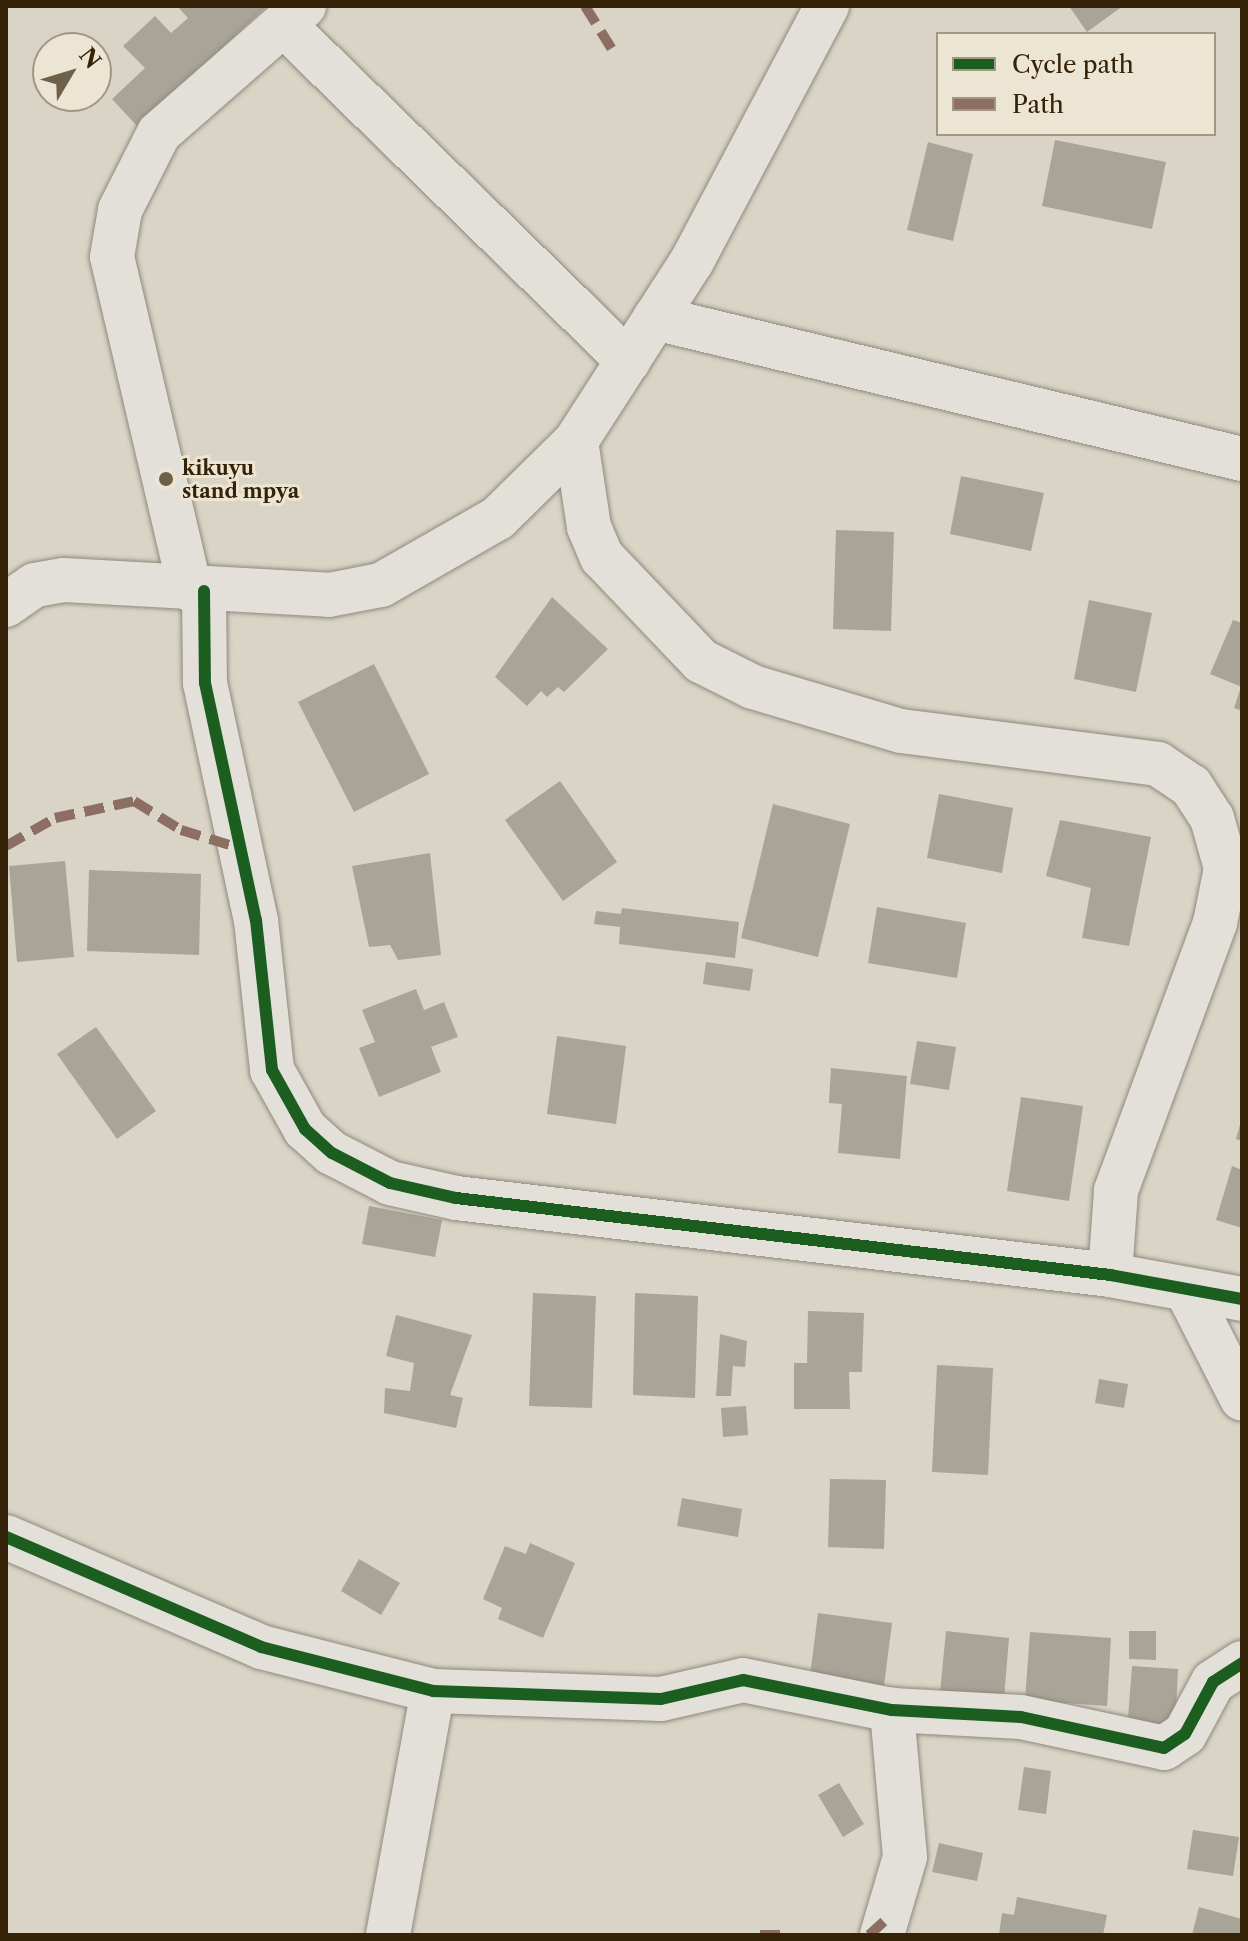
<!DOCTYPE html>
<style>
body{margin:0}
#map{position:relative;width:1248px;height:1941px;overflow:hidden;background:#d9d4c5;font-family:"Libre Caslon Text",serif}
div>[style]{position:absolute}
.building>*{inset:0;background:#a9a498}
.roads{filter:drop-shadow(0 0 2px #8f897e) drop-shadow(0 0 2px #8f897e)}
.minor>*{height:44px;margin:-22px;padding:0 22px;transform-origin:22px;border-radius:22px;background:#e2e0d9}
.quiet>*{height:10px;margin-top:-5px;transform-origin:0;background:repeating-linear-gradient(90deg,#8d6e63 0 20px,transparent 0 30px)}
.cycleway>*{height:12px;margin:-6px;padding:0 6px;transform-origin:6px;border-radius:6px;background:#1b5e20}
.dots>*{width:22px;height:22px;translate:-50% -50%;box-sizing:border-box;border:4px solid #ece5d4;border-radius:50%}
span{translate:-50% -50%;white-space:nowrap;text-align:center;line-height:1.15;-webkit-text-stroke:6px #ece5d4;paint-order:stroke}
.poi-label{font-size:20px;color:#362207;font-weight:700}
.left{translate:0 -50%;text-align:left}
.frame{position:absolute;inset:0;border:8px solid #362207;pointer-events:none}
.legend{position:absolute;left:936px;top:32px;width:280px;height:104px;box-sizing:border-box;background:#ece5d4;border:2px solid #a39782;margin:0;padding:10px 14px;list-style:none;font-size:24px;color:#362207}
.legend li{display:flex;align-items:center;gap:16px;height:40px}
.legend b{width:40px;border:2px solid #a39782}
.north{position:absolute;left:32px;top:32px;width:80px;height:80px;box-sizing:border-box;background:#ece5d4;border:2px solid #a39782;border-radius:50%;rotate:52deg;font-size:22px;font-weight:700;line-height:32px;text-align:center;color:#362207}
.north::after{content:'';display:block;margin:auto;width:28px;height:36px;background:#6f604a;clip-path:polygon(50% 0,100% 100%,50% 72%,0 100%)}
</style>
<div id="map">
<div class="building">
<div style="clip-path:polygon(177px 6px,267px 6px,138px 127px,112px 99px,145px 68px,123px 46px,155px 16px,171px 33px,188px 18px)"></div>
<div style="clip-path:polygon(1069px 6px,1123px 6px,1087px 32px)"></div>
<div style="clip-path:polygon(1055px 140px,1166px 162px,1152px 229px,1042px 206px)"></div>
<div style="clip-path:polygon(928px 142px,973px 154px,953px 241px,907px 230px)"></div>
<div style="clip-path:polygon(961px 476px,1044px 493px,1031px 551px,950px 534px)"></div>
<div style="clip-path:polygon(836px 530px,894px 532px,891px 631px,833px 629px)"></div>
<div style="clip-path:polygon(552px 597px,608px 649px,564px 692px,558px 687px,547px 697px,541px 691px,527px 706px,495px 677px)"></div>
<div style="clip-path:polygon(1089px 600px,1152px 613px,1136px 692px,1074px 679px)"></div>
<div style="clip-path:polygon(1233px 620px,1242px 623px,1242px 687px,1210px 674px)"></div>
<div style="clip-path:polygon(374px 664px,429px 774px,354px 812px,298px 702px)"></div>
<div style="clip-path:polygon(1241px 687px,1242px 687px,1242px 711px,1234px 708px)"></div>
<div style="clip-path:polygon(560px 781px,617px 862px,563px 901px,505px 820px)"></div>
<div style="clip-path:polygon(939px 794px,1013px 808px,1002px 873px,927px 858px)"></div>
<div style="clip-path:polygon(773px 804px,850px 824px,818px 957px,741px 938px)"></div>
<div style="clip-path:polygon(1060px 820px,1151px 837px,1129px 946px,1082px 938px,1091px 888px,1046px 876px)"></div>
<div style="clip-path:polygon(430px 853px,441px 955px,398px 960px,390px 945px,369px 947px,352px 866px)"></div>
<div style="clip-path:polygon(65px 861px,74px 957px,17px 962px,9px 866px)"></div>
<div style="clip-path:polygon(89px 870px,201px 874px,199px 955px,87px 951px)"></div>
<div style="clip-path:polygon(877px 907px,966px 923px,957px 978px,868px 963px)"></div>
<div style="clip-path:polygon(622px 908px,739px 922px,735px 958px,619px 944px,620px 927px,594px 924px,596px 911px,621px 914px)"></div>
<div style="clip-path:polygon(706px 962px,753px 969px,750px 991px,703px 984px)"></div>
<div style="clip-path:polygon(416px 989px,424px 1010px,444px 1002px,458px 1037px,431px 1047px,441px 1072px,379px 1097px,359px 1048px,375px 1042px,362px 1010px)"></div>
<div style="clip-path:polygon(96px 1027px,156px 1111px,117px 1139px,57px 1054px)"></div>
<div style="clip-path:polygon(557px 1036px,626px 1046px,616px 1124px,547px 1114px)"></div>
<div style="clip-path:polygon(917px 1041px,956px 1047px,949px 1090px,910px 1084px)"></div>
<div style="clip-path:polygon(831px 1068px,907px 1076px,900px 1159px,838px 1153px,842px 1104px,829px 1103px)"></div>
<div style="clip-path:polygon(1021px 1097px,1083px 1106px,1069px 1201px,1007px 1191px)"></div>
<div style="clip-path:polygon(1241px 1121px,1242px 1121px,1242px 1141px,1236px 1139px)"></div>
<div style="clip-path:polygon(1232px 1166px,1242px 1170px,1242px 1228px,1216px 1220px)"></div>
<div style="clip-path:polygon(369px 1206px,442px 1220px,435px 1257px,362px 1244px)"></div>
<div style="clip-path:polygon(533px 1293px,596px 1296px,592px 1408px,529px 1406px)"></div>
<div style="clip-path:polygon(635px 1293px,698px 1296px,695px 1398px,633px 1395px)"></div>
<div style="clip-path:polygon(808px 1311px,864px 1313px,862px 1372px,849px 1372px,850px 1409px,794px 1409px,794px 1363px,807px 1363px)"></div>
<div style="clip-path:polygon(396px 1315px,472px 1335px,450px 1395px,463px 1398px,456px 1428px,384px 1413px,385px 1388px,410px 1391px,414px 1363px,386px 1356px)"></div>
<div style="clip-path:polygon(720px 1334px,747px 1341px,745px 1367px,733px 1366px,731px 1396px,716px 1396px)"></div>
<div style="clip-path:polygon(937px 1365px,993px 1368px,988px 1475px,932px 1472px)"></div>
<div style="clip-path:polygon(1099px 1379px,1128px 1384px,1124px 1408px,1095px 1403px)"></div>
<div style="clip-path:polygon(746px 1406px,748px 1435px,723px 1437px,721px 1408px)"></div>
<div style="clip-path:polygon(830px 1479px,886px 1480px,884px 1549px,828px 1547px)"></div>
<div style="clip-path:polygon(682px 1498px,742px 1509px,738px 1537px,677px 1526px)"></div>
<div style="clip-path:polygon(530px 1543px,575px 1563px,543px 1638px,498px 1619px,502px 1608px,483px 1599px,505px 1546px,526px 1554px)"></div>
<div style="clip-path:polygon(359px 1559px,400px 1583px,381px 1615px,341px 1591px)"></div>
<div style="clip-path:polygon(818px 1613px,892px 1623px,884px 1686px,810px 1676px)"></div>
<div style="clip-path:polygon(946px 1631px,1009px 1638px,1003px 1710px,939px 1703px)"></div>
<div style="clip-path:polygon(1129px 1631px,1156px 1631px,1156px 1660px,1129px 1659px)"></div>
<div style="clip-path:polygon(1030px 1632px,1111px 1638px,1107px 1706px,1025px 1700px)"></div>
<div style="clip-path:polygon(1132px 1666px,1178px 1669px,1175px 1734px,1127px 1730px)"></div>
<div style="clip-path:polygon(1024px 1767px,1051px 1771px,1046px 1814px,1018px 1810px)"></div>
<div style="clip-path:polygon(839px 1783px,864px 1824px,843px 1837px,818px 1795px)"></div>
<div style="clip-path:polygon(1193px 1830px,1239px 1837px,1233px 1876px,1187px 1869px)"></div>
<div style="clip-path:polygon(939px 1843px,983px 1853px,977px 1881px,932px 1872px)"></div>
<div style="clip-path:polygon(1017px 1897px,1107px 1915px,1103px 1935px,999px 1935px,1002px 1913px,1014px 1915px)"></div>
<div style="clip-path:polygon(1199px 1907px,1242px 1919px,1242px 1935px,1192px 1935px)"></div>
</div>
<div class="roads">
<div class="minor">
<div style="left:284px;top:25px;width:481px;rotate:44.3deg"></div>
<div style="left:655px;top:318px;width:604px;rotate:13.51deg"></div>
<div style="left:576px;top:441px;width:87px;rotate:81.4deg"></div>
<div style="left:589px;top:527px;width:33px;rotate:67deg"></div>
<div style="left:602px;top:557px;width:144px;rotate:46.4deg"></div>
<div style="left:701px;top:661px;width:58px;rotate:26.6deg"></div>
<div style="left:753px;top:687px;width:154px;rotate:16.6deg"></div>
<div style="left:901px;top:731px;width:259px;rotate:7.3deg"></div>
<div style="left:1158px;top:764px;width:40px;rotate:34deg"></div>
<div style="left:1191px;top:786px;width:38px;rotate:57deg"></div>
<div style="left:1212px;top:818px;width:52px;rotate:74.4deg"></div>
<div style="left:1226px;top:868px;width:56px;rotate:101.3deg"></div>
<div style="left:1215px;top:923px;width:286px;rotate:110.3deg"></div>
<div style="left:1116px;top:1191px;width:84px;rotate:94.1deg"></div>
<div style="left:190px;top:589px;width:341px;rotate:-103.2deg"></div>
<div style="left:112px;top:257px;width:48px;rotate:-80.3deg"></div>
<div style="left:120px;top:210px;width:86px;rotate:-63.1deg"></div>
<div style="left:159px;top:133px;width:193px;rotate:-41.2deg"></div>
<div style="left:204px;top:591px;width:92px;rotate:89.4deg"></div>
<div style="left:205px;top:683px;width:242px;rotate:77.9deg"></div>
<div style="left:256px;top:920px;width:151px;rotate:83.9deg"></div>
<div style="left:272px;top:1070px;width:68px;rotate:60.8deg"></div>
<div style="left:305px;top:1129px;width:36px;rotate:42deg"></div>
<div style="left:332px;top:1153px;width:65px;rotate:27.3deg"></div>
<div style="left:390px;top:1183px;width:68px;rotate:12.8deg"></div>
<div style="left:456px;top:1198px;width:659px;rotate:6.71deg"></div>
<div style="left:1110px;top:1275px;width:134px;rotate:10.3deg"></div>
<div style="left:6px;top:605px;width:35px;rotate:-35deg"></div>
<div style="left:35px;top:585px;width:29px;rotate:-10deg"></div>
<div style="left:64px;top:580px;width:265px;rotate:3.2deg"></div>
<div style="left:329px;top:595px;width:53px;rotate:-10.9deg"></div>
<div style="left:381px;top:585px;width:135px;rotate:-29.8deg"></div>
<div style="left:498px;top:518px;width:110px;rotate:-44.6deg"></div>
<div style="left:576px;top:441px;width:214px;rotate:-57.2deg"></div>
<div style="left:692px;top:261px;width:289px;rotate:-62.1deg"></div>
<div style="left:1186px;top:1289px;width:123px;rotate:63deg"></div>
<div style="left:6px;top:1537px;width:278px;rotate:23.3deg"></div>
<div style="left:261px;top:1647px;width:178px;rotate:14.3deg"></div>
<div style="left:433px;top:1691px;width:228px;rotate:2deg"></div>
<div style="left:661px;top:1699px;width:84px;rotate:-13deg"></div>
<div style="left:743px;top:1680px;width:152px;rotate:11.4deg"></div>
<div style="left:892px;top:1710px;width:129px;rotate:3.1deg"></div>
<div style="left:1021px;top:1717px;width:146px;rotate:12.2deg"></div>
<div style="left:1164px;top:1748px;width:25px;rotate:-34deg"></div>
<div style="left:1185px;top:1734px;width:59px;rotate:-61.7deg"></div>
<div style="left:1213px;top:1682px;width:35px;rotate:-33deg"></div>
<div style="left:388px;top:1935px;width:248px;rotate:-79.6deg"></div>
<div style="left:882px;top:1935px;width:81px;rotate:-73.6deg"></div>
<div style="left:905px;top:1857px;width:148px;rotate:-95.1deg"></div>
</div>
</div>
<div class="quiet">
<div style="left:585px;top:6px;width:57px;rotate:58deg"></div>
<div style="left:6px;top:846px;width:56px;rotate:-29.7deg"></div>
<div style="left:55px;top:818px;width:81px;rotate:-12.1deg"></div>
<div style="left:134px;top:801px;width:55px;rotate:31.7deg"></div>
<div style="left:181px;top:830px;width:61px;rotate:17.2deg"></div>
<div style="left:760px;top:1935px;width:27px"></div>
<div style="left:869px;top:1935px;width:25px;rotate:-42deg"></div>
</div>
<div class="cycleway">
<div style="left:204px;top:591px;width:92px;rotate:89.4deg"></div>
<div style="left:205px;top:683px;width:242px;rotate:77.9deg"></div>
<div style="left:256px;top:920px;width:151px;rotate:83.9deg"></div>
<div style="left:272px;top:1070px;width:68px;rotate:60.8deg"></div>
<div style="left:305px;top:1129px;width:36px;rotate:42deg"></div>
<div style="left:332px;top:1153px;width:65px;rotate:27.3deg"></div>
<div style="left:390px;top:1183px;width:68px;rotate:12.8deg"></div>
<div style="left:456px;top:1198px;width:659px;rotate:6.71deg"></div>
<div style="left:1110px;top:1275px;width:134px;rotate:10.3deg"></div>
<div style="left:6px;top:1537px;width:278px;rotate:23.3deg"></div>
<div style="left:261px;top:1647px;width:178px;rotate:14.3deg"></div>
<div style="left:433px;top:1691px;width:228px;rotate:2deg"></div>
<div style="left:661px;top:1699px;width:84px;rotate:-13deg"></div>
<div style="left:743px;top:1680px;width:152px;rotate:11.4deg"></div>
<div style="left:892px;top:1710px;width:129px;rotate:3.1deg"></div>
<div style="left:1021px;top:1717px;width:146px;rotate:12.2deg"></div>
<div style="left:1164px;top:1748px;width:25px;rotate:-34deg"></div>
<div style="left:1185px;top:1734px;width:59px;rotate:-61.7deg"></div>
<div style="left:1213px;top:1682px;width:35px;rotate:-33deg"></div>
</div>
<div class="dots">
<div style="left:166px;top:479px;background:#6f604a"></div>
</div>
<div class="poi-label">
<span class="left" style="left:182px;top:480px">kikuyu<br>stand mpya</span>
</div>
<div class="frame"></div>
<ul class="legend">
<li><b style="height:10px;background:#1b5e20"></b>Cycle path</li>
<li><b style="height:10px;background:#8d6e63"></b>Path</li>
</ul>
<div class="north">N</div>
</div>
